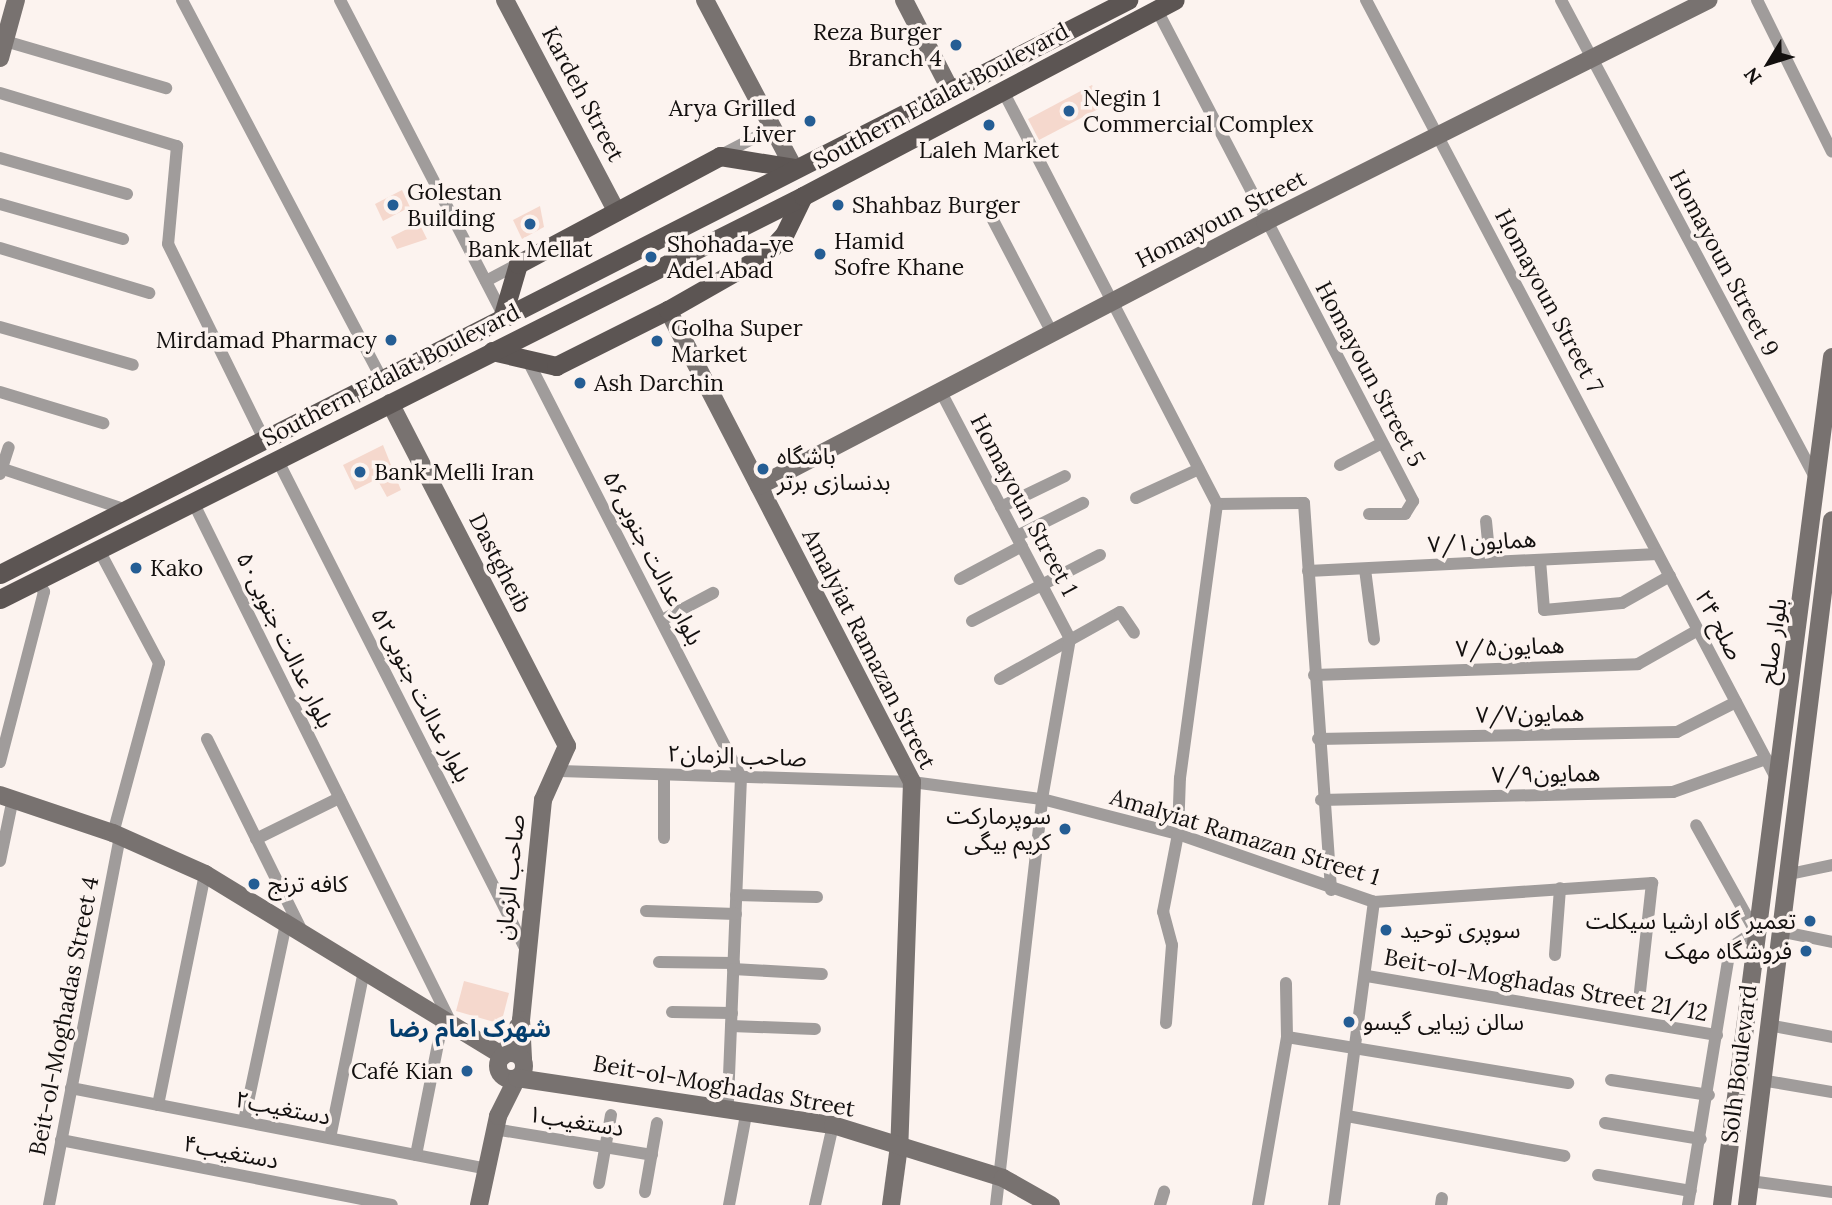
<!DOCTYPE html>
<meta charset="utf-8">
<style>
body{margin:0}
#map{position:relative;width:1832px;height:1205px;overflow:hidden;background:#fcf3ef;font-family:Lora,"Noto Sans Arabic",serif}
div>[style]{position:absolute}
.building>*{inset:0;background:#f5d8cd}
.street>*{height:12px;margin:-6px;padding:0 6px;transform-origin:6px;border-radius:6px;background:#a09c9b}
.secondary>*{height:18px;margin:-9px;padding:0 9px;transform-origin:9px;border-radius:9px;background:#787270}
.secondary>.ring{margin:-9px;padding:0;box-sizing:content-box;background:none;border:18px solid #787270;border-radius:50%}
.primary>*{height:19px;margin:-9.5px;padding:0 9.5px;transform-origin:9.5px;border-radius:9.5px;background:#5c5553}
.dots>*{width:19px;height:19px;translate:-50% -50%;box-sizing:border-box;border:4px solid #fcf3ef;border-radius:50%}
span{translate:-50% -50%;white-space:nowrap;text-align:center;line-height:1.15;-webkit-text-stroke:7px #fcf3ef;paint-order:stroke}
.poi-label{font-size:23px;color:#13100f}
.right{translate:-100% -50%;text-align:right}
.left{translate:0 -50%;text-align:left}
.street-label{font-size:23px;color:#13100f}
.neighbourhood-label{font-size:24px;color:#043e6e;font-weight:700}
.north{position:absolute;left:1734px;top:28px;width:70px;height:70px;-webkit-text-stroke:5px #fcf3ef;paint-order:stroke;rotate:232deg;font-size:19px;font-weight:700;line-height:28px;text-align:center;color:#13100f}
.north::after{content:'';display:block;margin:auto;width:24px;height:32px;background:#13100f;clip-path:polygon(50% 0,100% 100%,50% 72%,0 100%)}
</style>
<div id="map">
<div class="building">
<div style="clip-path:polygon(1092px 85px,1104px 106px,1039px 140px,1028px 119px)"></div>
<div style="clip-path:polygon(402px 190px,410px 207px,383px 221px,375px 204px)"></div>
<div style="clip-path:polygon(540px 206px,544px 227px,522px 239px,513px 220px)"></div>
<div style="clip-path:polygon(419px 223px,427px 239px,397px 249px,391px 237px)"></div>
<div style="clip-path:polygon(383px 445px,401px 490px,387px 497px,377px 479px,355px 490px,343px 465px)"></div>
<div style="clip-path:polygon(464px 981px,509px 993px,501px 1024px,456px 1011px)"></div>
</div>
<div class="street">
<div style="left:182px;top:0;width:427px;rotate:62.2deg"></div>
<div style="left:340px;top:0;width:355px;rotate:62.6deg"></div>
<div style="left:1366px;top:0;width:882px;rotate:62.21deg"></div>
<div style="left:1561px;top:0;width:543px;rotate:61.97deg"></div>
<div style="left:1757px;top:0;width:169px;rotate:63.7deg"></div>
<div style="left:1157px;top:10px;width:554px;rotate:62.46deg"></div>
<div style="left:1413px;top:501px;width:15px;rotate:122deg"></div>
<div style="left:1405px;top:514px;width:36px;rotate:180deg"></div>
<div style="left:5px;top:41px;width:168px;rotate:16.3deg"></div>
<div style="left:1003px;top:91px;width:465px;rotate:62.6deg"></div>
<div style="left:0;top:93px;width:185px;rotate:16.7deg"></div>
<div style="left:177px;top:146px;width:98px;rotate:95.2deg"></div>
<div style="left:168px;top:244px;width:217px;rotate:63.8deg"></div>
<div style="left:721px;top:155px;width:59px;rotate:-27.4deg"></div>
<div style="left:0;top:158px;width:132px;rotate:15.8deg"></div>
<div style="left:0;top:204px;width:128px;rotate:15.9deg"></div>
<div style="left:993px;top:220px;width:127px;rotate:62.4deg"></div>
<div style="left:0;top:248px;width:156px;rotate:16.8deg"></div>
<div style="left:486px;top:281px;width:36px;rotate:-28deg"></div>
<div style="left:0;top:327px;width:138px;rotate:15.9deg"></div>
<div style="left:527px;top:359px;width:470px;rotate:62.9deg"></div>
<div style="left:741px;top:777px;width:330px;rotate:92.3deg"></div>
<div style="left:0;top:392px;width:108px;rotate:16.8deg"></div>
<div style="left:941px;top:392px;width:279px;rotate:62.4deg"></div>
<div style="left:277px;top:459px;width:551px;rotate:63.11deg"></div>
<div style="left:1340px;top:465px;width:47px;rotate:-27.6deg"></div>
<div style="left:0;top:468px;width:134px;rotate:18.3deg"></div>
<div style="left:0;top:474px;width:28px;rotate:-72deg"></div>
<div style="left:1136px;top:498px;width:69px;rotate:-24.7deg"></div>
<div style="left:193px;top:502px;width:584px;rotate:63.65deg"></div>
<div style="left:1217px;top:504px;width:87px;rotate:-0.7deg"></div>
<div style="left:1304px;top:503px;width:388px;rotate:86deg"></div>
<div style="left:1001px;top:507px;width:71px;rotate:-25.8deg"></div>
<div style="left:1486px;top:521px;width:41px;rotate:84.4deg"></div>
<div style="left:1017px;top:536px;width:74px;rotate:-26.6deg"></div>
<div style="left:99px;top:550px;width:128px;rotate:62deg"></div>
<div style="left:159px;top:663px;width:176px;rotate:105.1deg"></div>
<div style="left:1540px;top:560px;width:50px;rotate:85.4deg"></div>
<div style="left:1544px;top:610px;width:78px;rotate:-5.1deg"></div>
<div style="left:1622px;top:603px;width:55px;rotate:-29.4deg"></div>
<div style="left:1365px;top:569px;width:71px;rotate:82.7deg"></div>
<div style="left:1308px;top:571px;width:350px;rotate:-2.8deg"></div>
<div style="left:960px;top:579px;width:70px;rotate:-28deg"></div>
<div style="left:662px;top:620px;width:58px;rotate:-27.9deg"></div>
<div style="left:972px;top:621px;width:144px;rotate:-27.3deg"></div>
<div style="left:1314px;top:675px;width:324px;rotate:-1.9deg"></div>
<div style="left:1638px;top:664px;width:69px;rotate:-29.5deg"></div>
<div style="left:1000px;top:679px;width:137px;rotate:-29.2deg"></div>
<div style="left:1120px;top:612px;width:25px;rotate:56deg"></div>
<div style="left:207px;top:739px;width:216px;rotate:63.7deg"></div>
<div style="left:1318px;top:739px;width:359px;rotate:-1.1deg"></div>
<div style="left:1677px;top:732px;width:66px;rotate:-27deg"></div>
<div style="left:0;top:762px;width:176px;rotate:-75.5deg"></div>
<div style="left:44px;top:592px;width:13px;rotate:-117deg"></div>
<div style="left:560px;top:771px;width:352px;rotate:1.8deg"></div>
<div style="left:912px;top:782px;width:131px;rotate:7.5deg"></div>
<div style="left:1042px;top:799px;width:140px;rotate:14.4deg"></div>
<div style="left:1178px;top:834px;width:207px;rotate:19.1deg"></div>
<div style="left:1374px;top:902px;width:279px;rotate:-3.9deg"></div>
<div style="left:1652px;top:883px;width:110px;rotate:96.3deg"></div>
<div style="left:664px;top:775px;width:63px;rotate:90deg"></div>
<div style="left:1321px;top:800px;width:352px;rotate:-1.3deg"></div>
<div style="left:1673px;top:792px;width:99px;rotate:-19.5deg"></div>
<div style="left:256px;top:839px;width:93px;rotate:-26.3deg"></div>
<div style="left:0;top:861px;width:64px;rotate:-78.3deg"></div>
<div style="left:1785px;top:875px;width:48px;rotate:-12deg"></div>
<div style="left:736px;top:895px;width:81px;rotate:1.4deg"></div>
<div style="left:646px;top:911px;width:90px;rotate:1.9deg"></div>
<div style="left:1778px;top:931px;width:55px;rotate:11.5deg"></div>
<div style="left:1555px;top:955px;width:67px;rotate:-85.7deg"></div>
<div style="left:659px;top:962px;width:75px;rotate:0.8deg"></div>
<div style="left:733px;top:969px;width:89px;rotate:3.2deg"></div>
<div style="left:1367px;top:976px;width:355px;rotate:9.6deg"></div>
<div style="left:672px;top:1012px;width:60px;rotate:1deg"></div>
<div style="left:1166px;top:1023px;width:78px;rotate:-85.6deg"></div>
<div style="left:1172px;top:945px;width:34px;rotate:-105deg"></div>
<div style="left:1163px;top:912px;width:79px;rotate:-79.1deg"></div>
<div style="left:1178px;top:834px;width:56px;rotate:-88deg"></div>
<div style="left:1180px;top:778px;width:276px;rotate:-82.3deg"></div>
<div style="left:1768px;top:1025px;width:65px;rotate:10.6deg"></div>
<div style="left:731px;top:1026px;width:84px;rotate:2deg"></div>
<div style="left:1287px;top:1037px;width:285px;rotate:9.3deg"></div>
<div style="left:1611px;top:1080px;width:99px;rotate:8.7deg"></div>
<div style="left:1761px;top:1080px;width:72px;rotate:9.6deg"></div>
<div style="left:71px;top:1088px;width:424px;rotate:11deg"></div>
<div style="left:158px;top:1105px;width:236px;rotate:-78.5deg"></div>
<div style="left:1347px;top:1116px;width:221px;rotate:10.4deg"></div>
<div style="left:244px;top:1121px;width:202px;rotate:-78deg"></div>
<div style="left:1605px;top:1123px;width:97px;rotate:9.5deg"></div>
<div style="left:494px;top:1129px;width:160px;rotate:9.3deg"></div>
<div style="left:330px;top:1138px;width:170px;rotate:-78.5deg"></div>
<div style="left:61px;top:1140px;width:337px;rotate:11.1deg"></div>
<div style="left:416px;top:1155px;width:139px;rotate:-78.8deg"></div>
<div style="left:1598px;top:1175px;width:94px;rotate:9.8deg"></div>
<div style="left:1750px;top:1181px;width:83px;rotate:7.6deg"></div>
<div style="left:599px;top:1183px;width:69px;rotate:-80deg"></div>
<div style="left:645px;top:1192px;width:70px;rotate:-80.1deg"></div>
<div style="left:49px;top:1205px;width:377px;rotate:-79.1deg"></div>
<div style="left:729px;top:1205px;width:97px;rotate:-79.3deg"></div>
<div style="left:815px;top:1205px;width:82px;rotate:-77.3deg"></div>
<div style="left:996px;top:1205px;width:409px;rotate:-83.5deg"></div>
<div style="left:1042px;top:799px;width:162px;rotate:-80.1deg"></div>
<div style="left:1160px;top:1205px;width:14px;rotate:-73deg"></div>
<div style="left:1258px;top:1205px;width:170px;rotate:-80.2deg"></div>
<div style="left:1287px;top:1037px;width:54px;rotate:-91.1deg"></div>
<div style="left:1334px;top:1205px;width:306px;rotate:-82.5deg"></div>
<div style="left:1441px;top:1205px;width:7px;rotate:-82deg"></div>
<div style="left:1688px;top:1205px;width:260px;rotate:-80.7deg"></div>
<div style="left:1730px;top:948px;width:30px;rotate:-34deg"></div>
<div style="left:1755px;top:931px;width:121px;rotate:-119.1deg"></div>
</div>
<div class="secondary">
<div style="left:505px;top:0;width:240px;rotate:62.2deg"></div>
<div style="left:705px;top:0;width:190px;rotate:62.1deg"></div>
<div style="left:904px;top:0;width:100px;rotate:62.7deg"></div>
<div style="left:0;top:58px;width:60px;rotate:-74.6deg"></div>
<div style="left:668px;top:310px;width:531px;rotate:62.66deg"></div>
<div style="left:912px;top:782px;width:364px;rotate:92deg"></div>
<div style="left:899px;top:1146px;width:60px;rotate:97.7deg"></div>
<div style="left:390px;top:403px;width:386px;rotate:62.7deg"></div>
<div style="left:567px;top:746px;width:59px;rotate:114deg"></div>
<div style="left:543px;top:800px;width:221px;rotate:95.7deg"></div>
<div style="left:521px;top:1020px;width:39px;rotate:87deg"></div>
<div style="left:759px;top:486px;width:571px;rotate:-27.55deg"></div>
<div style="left:1265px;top:222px;width:496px;rotate:-26.6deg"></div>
<div style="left:0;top:795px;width:119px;rotate:18.6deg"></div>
<div style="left:113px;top:833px;width:101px;rotate:24deg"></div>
<div style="left:205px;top:874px;width:349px;rotate:31.4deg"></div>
<div style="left:503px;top:1056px;width:34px;rotate:-63deg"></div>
<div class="ring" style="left:498px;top:1053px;width:8px;height:8px"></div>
<div style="left:479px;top:1205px;width:91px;rotate:-77.9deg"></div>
<div style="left:498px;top:1116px;width:42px;rotate:-63.4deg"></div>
<div style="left:517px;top:1078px;width:319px;rotate:8.5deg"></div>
<div style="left:833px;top:1125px;width:178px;rotate:17.3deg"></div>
<div style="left:1003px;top:1178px;width:55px;rotate:29.4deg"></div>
<div style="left:1722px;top:1205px;width:855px;rotate:-82.61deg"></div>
<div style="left:1747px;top:1205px;width:690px;rotate:-82.93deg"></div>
</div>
<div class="primary">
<div style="left:503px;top:315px;width:53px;rotate:-73.6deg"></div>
<div style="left:518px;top:264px;width:229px;rotate:-28.1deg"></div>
<div style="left:720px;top:156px;width:75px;rotate:9.2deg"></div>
<div style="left:492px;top:351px;width:66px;rotate:13.2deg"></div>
<div style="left:556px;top:366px;width:125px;rotate:-26.6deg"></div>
<div style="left:668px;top:310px;width:113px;rotate:-29.7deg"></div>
<div style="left:766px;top:254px;width:26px;rotate:-47deg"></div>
<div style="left:784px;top:235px;width:43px;rotate:-64deg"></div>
<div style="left:0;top:574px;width:1266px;rotate:-26.97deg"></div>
<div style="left:0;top:599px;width:898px;rotate:-26.65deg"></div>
<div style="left:803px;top:196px;width:420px;rotate:-27.8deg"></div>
</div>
<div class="dots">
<div style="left:956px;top:45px;background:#245d94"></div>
<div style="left:1069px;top:111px;background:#245d94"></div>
<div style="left:810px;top:121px;background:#245d94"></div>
<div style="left:989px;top:125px;background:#245d94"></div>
<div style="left:393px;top:205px;background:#245d94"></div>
<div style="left:838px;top:205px;background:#245d94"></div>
<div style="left:530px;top:224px;background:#245d94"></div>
<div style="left:820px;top:254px;background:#245d94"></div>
<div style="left:651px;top:257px;background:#245d94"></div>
<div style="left:391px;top:340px;background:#245d94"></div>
<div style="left:657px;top:341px;background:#245d94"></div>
<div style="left:580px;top:383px;background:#245d94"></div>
<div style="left:763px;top:469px;background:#245d94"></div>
<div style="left:360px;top:472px;background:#245d94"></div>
<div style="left:136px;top:568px;background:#245d94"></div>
<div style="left:1065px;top:829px;background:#245d94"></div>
<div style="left:254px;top:884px;background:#245d94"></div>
<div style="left:1810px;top:921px;background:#245d94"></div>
<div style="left:1386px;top:930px;background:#245d94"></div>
<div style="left:1806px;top:951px;background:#245d94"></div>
<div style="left:1349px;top:1022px;background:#245d94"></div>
<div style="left:467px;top:1071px;background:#245d94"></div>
</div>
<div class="poi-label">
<span class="right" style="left:942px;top:45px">Reza Burger<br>Branch 4</span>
<span class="left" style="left:1083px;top:111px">Negin 1<br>Commercial Complex</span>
<span class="right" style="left:796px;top:121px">Arya Grilled<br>Liver</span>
<span style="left:989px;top:150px">Laleh Market</span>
<span class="left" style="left:407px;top:205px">Golestan<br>Building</span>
<span class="left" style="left:852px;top:205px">Shahbaz Burger</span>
<span class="left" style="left:834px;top:254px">Hamid<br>Sofre Khane</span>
<span class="left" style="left:667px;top:257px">Shohada-ye<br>Adel Abad</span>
<span style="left:530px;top:249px">Bank Mellat</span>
<span class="left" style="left:671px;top:341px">Golha Super<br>Market</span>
<span class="right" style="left:377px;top:340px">Mirdamad Pharmacy</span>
<span class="left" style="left:594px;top:383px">Ash Darchin</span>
<span class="left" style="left:777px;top:469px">باشگاه<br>بدنسازی برتر</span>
<span class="left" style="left:374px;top:472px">Bank Melli Iran</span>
<span class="left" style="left:150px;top:568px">Kako</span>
<span class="right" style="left:1051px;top:829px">سوپرمارکت<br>کریم بیگی</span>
<span class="left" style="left:268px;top:884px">کافه ترنج</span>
<span class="right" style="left:1796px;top:921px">تعمیر گاه ارشیا سیکلت</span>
<span class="left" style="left:1400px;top:930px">سوپری توحید</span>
<span class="right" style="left:1792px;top:951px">فروشگاه مهک</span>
<span class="left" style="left:1363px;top:1022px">سالن زیبایی گیسو</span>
<span class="right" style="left:453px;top:1071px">Café Kian</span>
</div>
<div class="street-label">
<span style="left:583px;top:94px;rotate:62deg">Kardeh Street</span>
<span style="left:941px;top:96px;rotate:-28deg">Southern Edalat Boulevard</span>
<span style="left:1221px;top:219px;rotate:-27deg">Homayoun Street</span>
<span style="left:1724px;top:263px;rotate:62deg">Homayoun Street 9</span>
<span style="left:1549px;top:301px;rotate:62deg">Homayoun Street 7</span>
<span style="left:1370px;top:374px;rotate:62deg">Homayoun Street 5</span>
<span style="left:391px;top:375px;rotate:-27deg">Southern Edalat Boulevard</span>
<span style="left:1024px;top:505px;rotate:62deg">Homayoun Street 1</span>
<span style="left:1482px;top:542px;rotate:-3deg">همایون۷/۱</span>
<span style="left:653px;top:558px;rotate:63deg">بلوار عدالت جنوبی۵۶</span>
<span style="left:500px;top:563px;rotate:63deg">Dastgheib</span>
<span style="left:1719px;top:625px;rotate:62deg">صلح ۲۴</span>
<span style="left:285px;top:640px;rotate:64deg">بلوار عدالت جنوبی۵۰</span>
<span style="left:1773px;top:641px;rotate:-82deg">بلوار صلح</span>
<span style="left:1510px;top:647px;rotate:-2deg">همایون۷/۵</span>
<span style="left:869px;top:649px;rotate:63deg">Amalyiat Ramazan Street</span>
<span style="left:421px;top:695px;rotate:63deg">بلوار عدالت جنوبی۵۲</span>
<span style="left:1530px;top:714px;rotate:-1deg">همایون۷/۷</span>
<span style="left:737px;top:756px;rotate:2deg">۲صاحب الزمان</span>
<span style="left:1546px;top:774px;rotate:-1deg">همایون۷/۹</span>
<span style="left:1245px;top:837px;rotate:17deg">Amalyiat Ramazan Street 1</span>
<span style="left:510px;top:877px;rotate:-84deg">صاحب الزمان</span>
<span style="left:1546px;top:985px;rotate:10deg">Beit-ol-Moghadas Street 21/12</span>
<span style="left:64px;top:1016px;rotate:-79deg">Beit-ol-Moghadas Street 4</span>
<span style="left:1739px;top:1064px;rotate:-83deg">Solh Boulevard</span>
<span style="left:724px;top:1086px;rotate:10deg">Beit-ol-Moghadas Street</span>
<span style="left:283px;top:1108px;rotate:11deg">۲دستغیب</span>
<span style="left:576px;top:1121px;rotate:9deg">دستغیب۱</span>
<span style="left:231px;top:1152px;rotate:11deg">دستغیب۴</span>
</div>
<div class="neighbourhood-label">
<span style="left:470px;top:1029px">شهرک امام رضا</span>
</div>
<div class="north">N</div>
</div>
